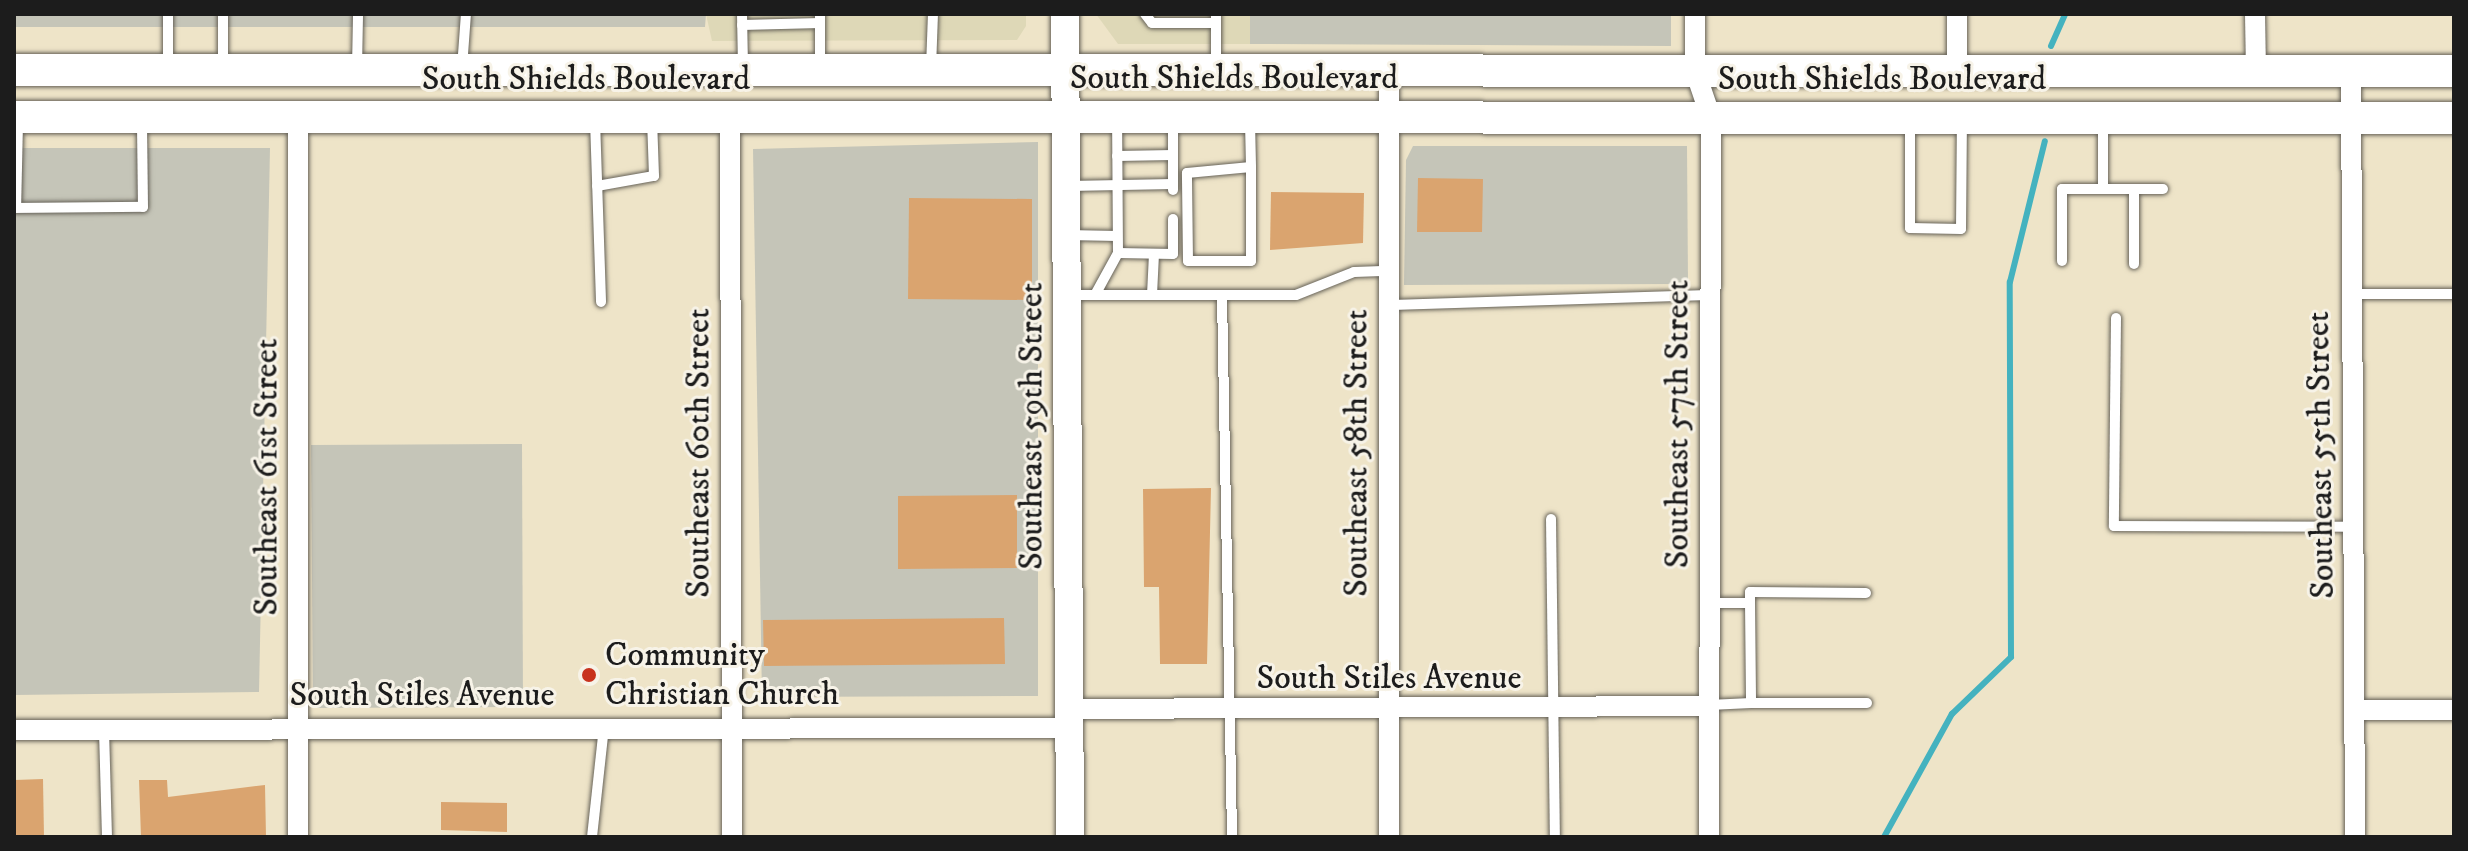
<!DOCTYPE html>
<style>
body{margin:0}
#map{position:relative;width:2468px;height:851px;overflow:hidden;background:#eee4c8;font-family:"IM FELL DW Pica",serif}
div>[style]{position:absolute}
.built>*{inset:0;background:#ded8b7}
.industrial>*{inset:0;background:#c5c5b8}
.stream>*{height:6px;margin:-3px;padding:0 3px;transform-origin:3px;border-radius:3px;background:#44b2bf}
.building>*{inset:0;background:#daa46f}
.roads{filter:drop-shadow(0 0 2px #666258) drop-shadow(0 0 2px #666258)}
.service>*{height:10px;margin:-5px;padding:0 5px;transform-origin:5px;border-radius:5px;background:#fff}
.minor>*{height:20px;margin:-10px;padding:0 10px;transform-origin:10px;border-radius:10px;background:#fff}
.secondary>*{height:28px;margin:-14px;padding:0 14px;transform-origin:14px;border-radius:14px;background:#fff}
.primary>*{height:32px;margin:-16px;padding:0 16px;transform-origin:16px;border-radius:16px;background:#fff}
.dots>*{width:22px;height:22px;translate:-50% -50%;box-sizing:border-box;border:4px solid #f7f3e8;border-radius:50%}
span{translate:-50% -50%;white-space:nowrap;text-align:center;line-height:1.15;-webkit-text-stroke:6px #f7f3e8;paint-order:stroke}
.street-label{font-size:34px;color:#1c1c1c}
.poi-label{font-size:34px;color:#1c1c1c}
.left{translate:0 -50%;text-align:left}
.frame{position:absolute;inset:0;border:16px solid #1c1c1c;pointer-events:none}
</style>
<div id="map">
<div class="built">
<div style="clip-path:polygon(706px 14px,1026px 14px,1026px 26px,1017px 40px,712px 41px)"></div>
<div style="clip-path:polygon(1096px 14px,1250px 14px,1250px 44px,1118px 44px)"></div>
</div>
<div class="industrial">
<div style="clip-path:polygon(14px 14px,706px 14px,705px 27px,14px 27px)"></div>
<div style="clip-path:polygon(1250px 14px,1671px 14px,1671px 46px,1250px 44px)"></div>
<div style="clip-path:polygon(1038px 142px,1038px 696px,762px 697px,753px 149px)"></div>
<div style="clip-path:polygon(1413px 146px,1687px 146px,1688px 284px,1404px 285px,1406px 160px)"></div>
<div style="clip-path:polygon(14px 148px,270px 148px,259px 692px,14px 695px)"></div>
<div style="clip-path:polygon(522px 444px,523px 707px,313px 708px,311px 445px)"></div>
</div>
<div class="stream">
<div style="left:2051px;top:46px;width:35px;rotate:-66deg"></div>
<div style="left:1884px;top:837px;width:141px;rotate:-61.1deg"></div>
<div style="left:1952px;top:714px;width:82px;rotate:-44deg"></div>
<div style="left:2011px;top:657px;width:375px;rotate:-90.2deg"></div>
<div style="left:2010px;top:282px;width:145px;rotate:-76.1deg"></div>
</div>
<div class="building">
<div style="clip-path:polygon(1418px 178px,1483px 179px,1482px 232px,1417px 232px)"></div>
<div style="clip-path:polygon(1271px 192px,1364px 193px,1363px 243px,1270px 250px)"></div>
<div style="clip-path:polygon(909px 198px,1032px 199px,1032px 300px,908px 299px)"></div>
<div style="clip-path:polygon(1211px 488px,1207px 664px,1160px 664px,1159px 587px,1144px 587px,1143px 489px)"></div>
<div style="clip-path:polygon(1017px 495px,1017px 568px,898px 569px,898px 496px)"></div>
<div style="clip-path:polygon(1004px 618px,1005px 664px,764px 666px,763px 620px)"></div>
<div style="clip-path:polygon(43px 779px,44px 837px,14px 837px,15px 780px)"></div>
<div style="clip-path:polygon(139px 780px,167px 780px,168px 797px,265px 785px,266px 837px,141px 837px)"></div>
<div style="clip-path:polygon(441px 802px,507px 803px,507px 832px,441px 830px)"></div>
</div>
<div class="roads">
<div class="service">
<div style="left:168px;top:14px;width:54px;rotate:90deg"></div>
<div style="left:742px;top:14px;width:54px;rotate:88.9deg"></div>
<div style="left:820px;top:14px;width:54px;rotate:90deg"></div>
<div style="left:1145px;top:14px;width:11px;rotate:52deg"></div>
<div style="left:1152px;top:23px;width:64px"></div>
<div style="left:742px;top:25px;width:78px;rotate:-1.5deg"></div>
<div style="left:223px;top:64px;width:50px;rotate:-90deg"></div>
<div style="left:357px;top:68px;width:54px;rotate:-88.9deg"></div>
<div style="left:462px;top:68px;width:54px;rotate:-85.8deg"></div>
<div style="left:931px;top:68px;width:54px;rotate:-87.9deg"></div>
<div style="left:1216px;top:68px;width:54px;rotate:-90deg"></div>
<div style="left:595px;top:120px;width:182px;rotate:88.1deg"></div>
<div style="left:1910px;top:121px;width:107px;rotate:90deg"></div>
<div style="left:1910px;top:228px;width:51px;rotate:1.1deg"></div>
<div style="left:1961px;top:229px;width:109px;rotate:-89.5deg"></div>
<div style="left:1250px;top:122px;width:45px;rotate:88.7deg"></div>
<div style="left:1251px;top:167px;width:94px;rotate:90deg"></div>
<div style="left:1251px;top:261px;width:63px;rotate:180deg"></div>
<div style="left:1188px;top:261px;width:88px;rotate:-90.7deg"></div>
<div style="left:1187px;top:173px;width:64px;rotate:-5.4deg"></div>
<div style="left:18px;top:123px;width:85px;rotate:91.3deg"></div>
<div style="left:16px;top:208px;width:127px;rotate:-0.5deg"></div>
<div style="left:143px;top:207px;width:88px;rotate:-90.7deg"></div>
<div style="left:1173px;top:123px;width:67px;rotate:90deg"></div>
<div style="left:2103px;top:124px;width:65px;rotate:90deg"></div>
<div style="left:2103px;top:189px;width:60px"></div>
<div style="left:1117px;top:156px;width:56px;rotate:-1deg"></div>
<div style="left:597px;top:186px;width:58px;rotate:-10deg"></div>
<div style="left:654px;top:176px;width:56px;rotate:-92deg"></div>
<div style="left:1069px;top:186px;width:104px;rotate:-1.1deg"></div>
<div style="left:2134px;top:189px;width:75px;rotate:90deg"></div>
<div style="left:1067px;top:235px;width:50px;rotate:1.1deg"></div>
<div style="left:1118px;top:253px;width:55px;rotate:1deg"></div>
<div style="left:1173px;top:254px;width:35px;rotate:-90deg"></div>
<div style="left:2062px;top:261px;width:72px;rotate:-90deg"></div>
<div style="left:2062px;top:189px;width:41px"></div>
<div style="left:2352px;top:294px;width:102px"></div>
<div style="left:1067px;top:295px;width:229px"></div>
<div style="left:1296px;top:295px;width:62px;rotate:-21.6deg"></div>
<div style="left:1354px;top:272px;width:35px;rotate:-2deg"></div>
<div style="left:1095px;top:295px;width:48px;rotate:-61.3deg"></div>
<div style="left:1118px;top:253px;width:130px;rotate:-90.4deg"></div>
<div style="left:1152px;top:295px;width:41px;rotate:-87.2deg"></div>
<div style="left:1222px;top:295px;width:542px;rotate:88.94deg"></div>
<div style="left:1389px;top:305px;width:322px;rotate:-1.8deg"></div>
<div style="left:2116px;top:318px;width:208px;rotate:90.6deg"></div>
<div style="left:2114px;top:526px;width:240px;rotate:0.2deg"></div>
<div style="left:1551px;top:519px;width:318px;rotate:89.3deg"></div>
<div style="left:1866px;top:593px;width:116px;rotate:-179.5deg"></div>
<div style="left:1750px;top:592px;width:11px;rotate:90deg"></div>
<div style="left:1750px;top:603px;width:100px;rotate:89.4deg"></div>
<div style="left:1751px;top:703px;width:116px"></div>
<div style="left:1709px;top:603px;width:41px"></div>
<div style="left:1709px;top:705px;width:42px;rotate:-2.7deg"></div>
<div style="left:104px;top:730px;width:107px;rotate:88.4deg"></div>
<div style="left:592px;top:837px;width:111px;rotate:-83.8deg"></div>
</div>
<div class="minor">
<div style="left:1695px;top:14px;width:57px;rotate:90deg"></div>
<div style="left:1695px;top:71px;width:50px;rotate:71.2deg"></div>
<div style="left:1711px;top:118px;width:719px;rotate:90.16deg"></div>
<div style="left:1957px;top:14px;width:57px;rotate:90deg"></div>
<div style="left:2255px;top:14px;width:57px;rotate:89deg"></div>
<div style="left:1389px;top:70px;width:767px;rotate:90deg"></div>
<div style="left:2351px;top:72px;width:765px;rotate:89.7deg"></div>
<div style="left:730px;top:118px;width:719px;rotate:89.84deg"></div>
<div style="left:1069px;top:709px;width:640px;rotate:-0.27deg"></div>
<div style="left:2355px;top:710px;width:99px"></div>
<div style="left:14px;top:730px;width:1055px;rotate:-0.11deg"></div>
<div style="left:298px;top:837px;width:719px;rotate:-90deg"></div>
</div>
<div class="secondary">
<div style="left:1065px;top:14px;width:823px;rotate:89.65deg"></div>
</div>
<div class="primary">
<div style="left:14px;top:70px;width:2440px;rotate:0.02deg"></div>
<div style="left:14px;top:117px;width:2440px;rotate:0.02deg"></div>
</div>
</div>
<div class="dots">
<div style="left:589px;top:675px;background:#c8321e"></div>
</div>
<div class="street-label">
<span style="left:1234px;top:79px">South Shields Boulevard</span>
<span style="left:586px;top:80px">South Shields Boulevard</span>
<span style="left:1882px;top:80px">South Shields Boulevard</span>
<span style="left:1678px;top:424px;rotate:-90deg">Southeast 57th Street</span>
<span style="left:1032px;top:426px;rotate:-90deg">Southeast 59th Street</span>
<span style="left:699px;top:453px;rotate:-90deg">Southeast 60th Street</span>
<span style="left:1357px;top:453px;rotate:-90deg">Southeast 58th Street</span>
<span style="left:2321px;top:455px;rotate:-91deg">Southeast 55th Street</span>
<span style="left:267px;top:477px;rotate:-90deg">Southeast 61st Street</span>
<span style="left:1389px;top:679px">South Stiles Avenue</span>
<span style="left:422px;top:696px">South Stiles Avenue</span>
</div>
<div class="poi-label">
<span class="left" style="left:605px;top:675px">Community<br>Christian Church</span>
</div>
<div class="frame"></div>
</div>
